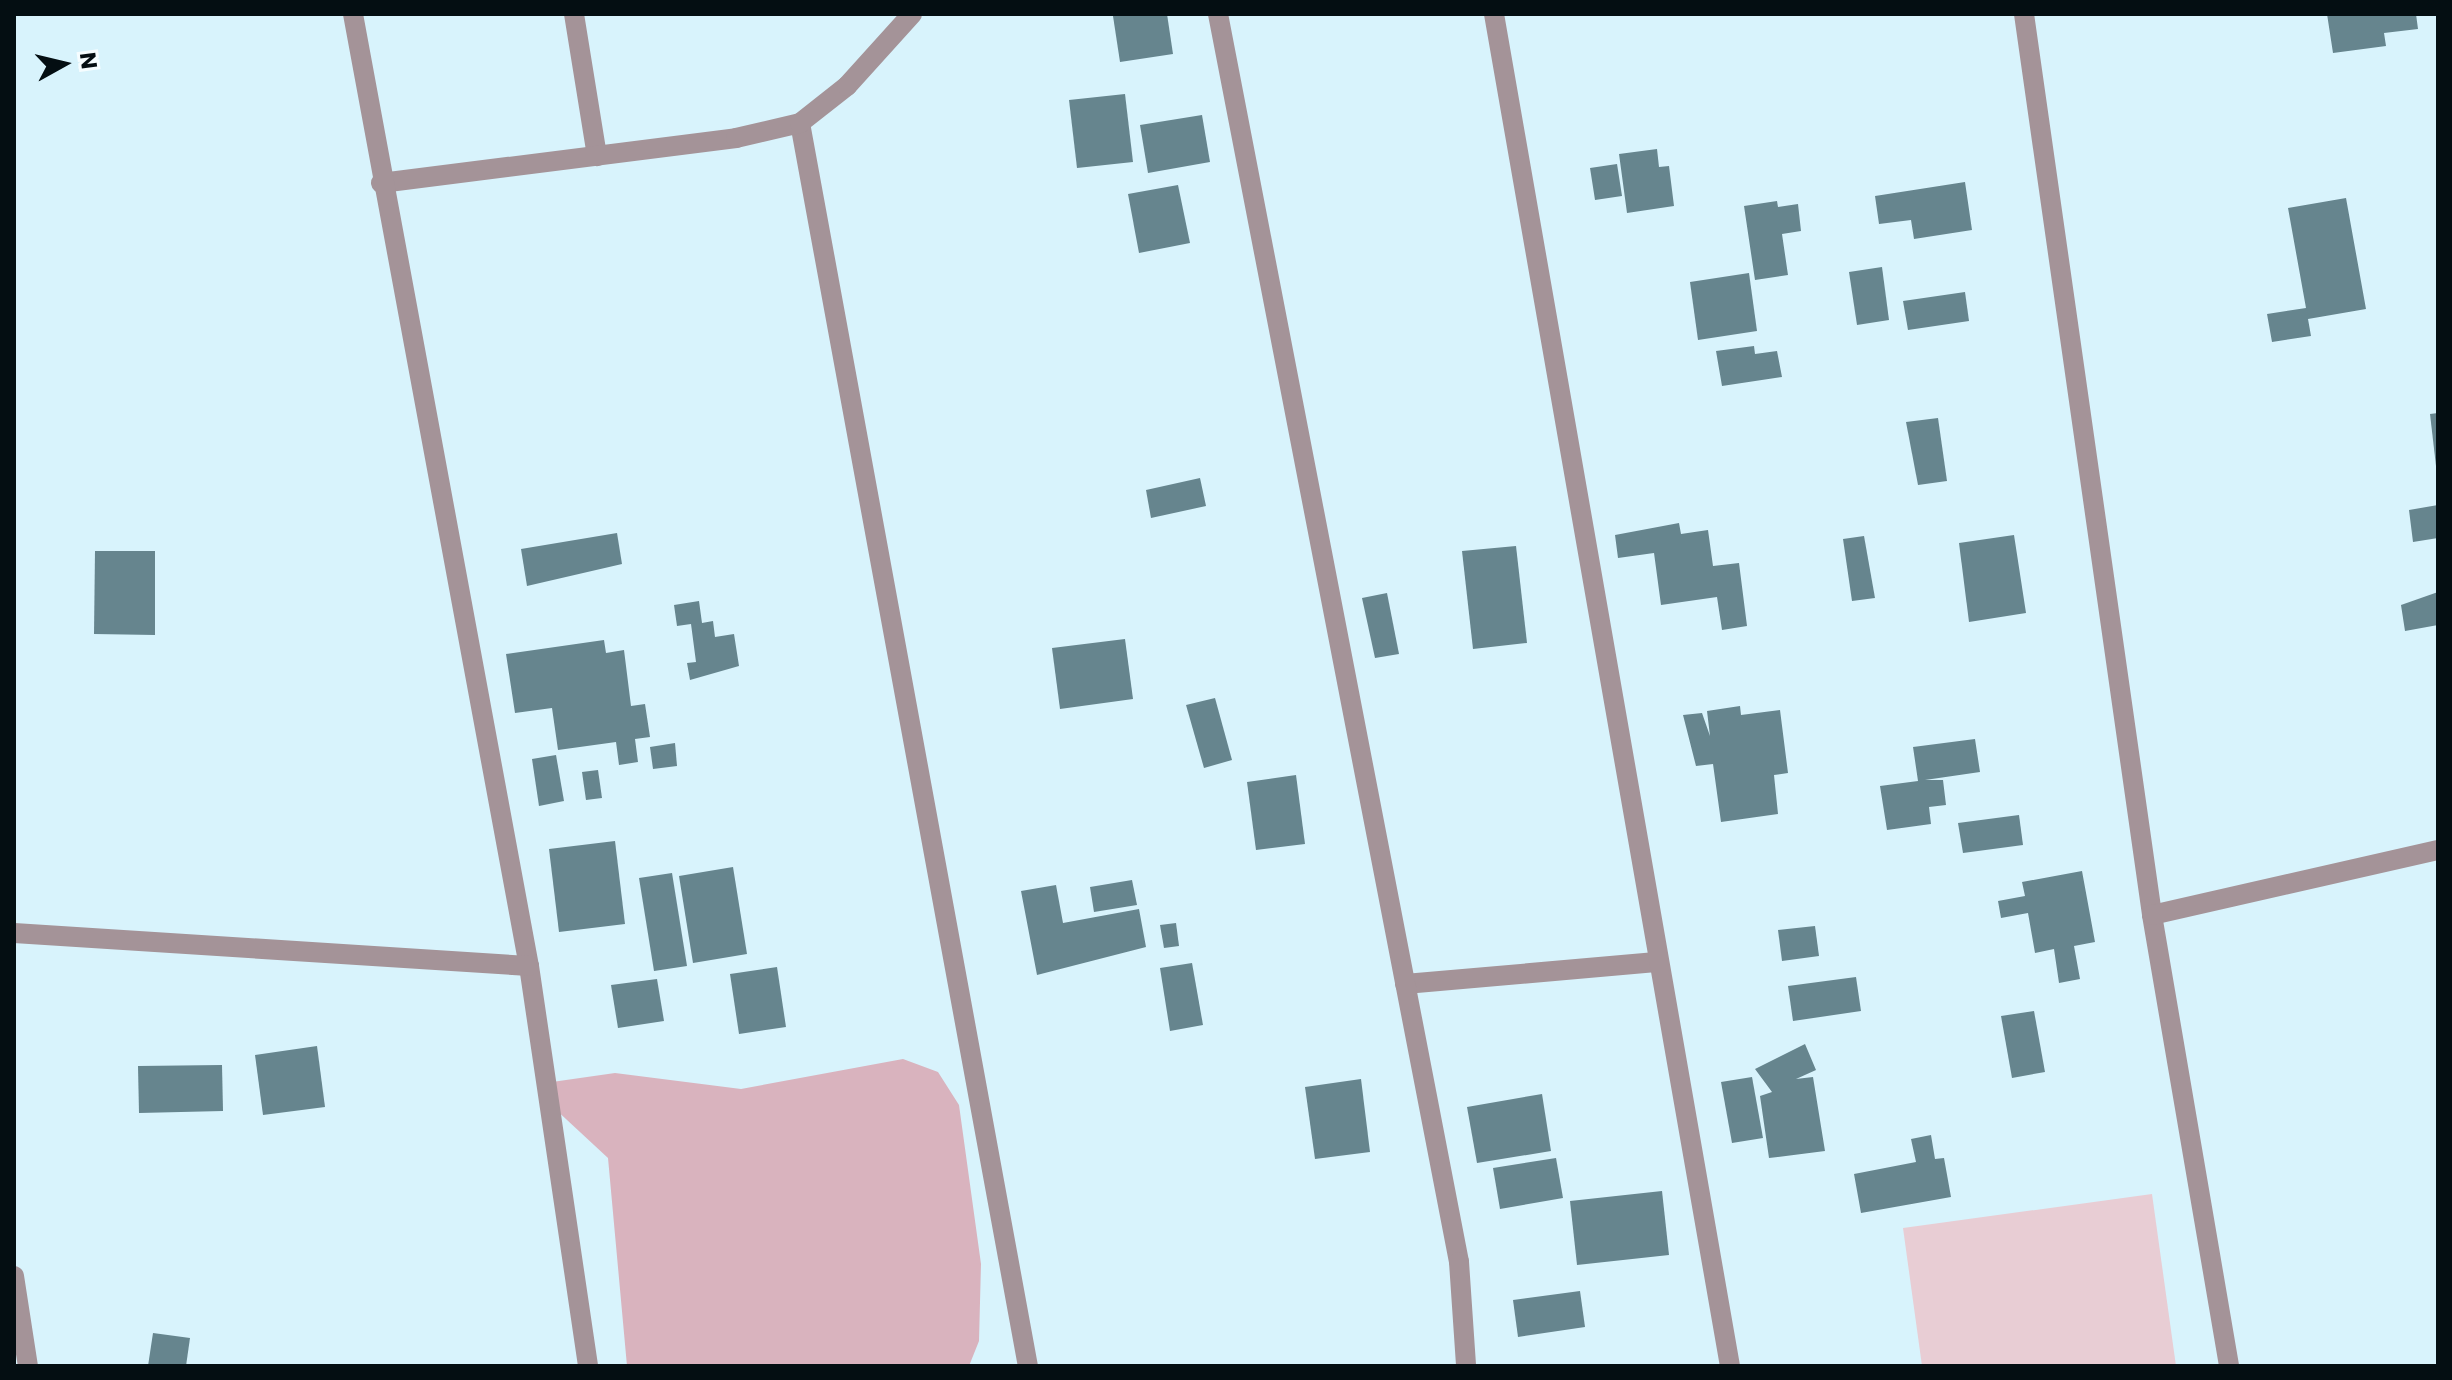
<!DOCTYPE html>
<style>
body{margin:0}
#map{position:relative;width:2452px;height:1380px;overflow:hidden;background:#d8f3fc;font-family:Poppins,sans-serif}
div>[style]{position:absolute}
.green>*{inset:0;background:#e8cdd4}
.forest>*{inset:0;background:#d9b3be}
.building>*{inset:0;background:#66858e}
.service>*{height:20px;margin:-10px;padding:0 10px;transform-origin:10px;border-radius:10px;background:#a49398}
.minor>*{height:20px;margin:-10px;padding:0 10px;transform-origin:10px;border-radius:10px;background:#a49398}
span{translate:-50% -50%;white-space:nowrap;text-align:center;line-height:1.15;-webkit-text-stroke:7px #f6fdff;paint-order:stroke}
.frame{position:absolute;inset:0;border:16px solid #040e12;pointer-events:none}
.north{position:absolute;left:24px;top:24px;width:80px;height:80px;-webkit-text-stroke:6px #f6fdff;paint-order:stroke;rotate:82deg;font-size:22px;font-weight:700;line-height:32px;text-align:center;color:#040e12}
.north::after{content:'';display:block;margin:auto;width:28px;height:36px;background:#040e12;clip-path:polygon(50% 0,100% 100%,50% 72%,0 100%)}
</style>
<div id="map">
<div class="green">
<div style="clip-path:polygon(2152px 1194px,2176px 1366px,1922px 1366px,1903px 1228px)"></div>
</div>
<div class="forest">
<div style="clip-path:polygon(903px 1059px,938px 1072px,959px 1105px,981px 1264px,979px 1341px,969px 1366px,627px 1366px,608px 1158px,539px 1094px,545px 1083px,615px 1073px,741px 1089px)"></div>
</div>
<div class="building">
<div style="clip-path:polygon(1167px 14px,1173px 54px,1120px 62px,1113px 16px)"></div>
<div style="clip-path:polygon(2327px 14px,2416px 14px,2418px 29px,2384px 33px,2386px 46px,2333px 53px)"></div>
<div style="clip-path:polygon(1125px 94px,1133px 162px,1077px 168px,1069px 100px)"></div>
<div style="clip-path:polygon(1202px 115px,1210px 162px,1148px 173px,1140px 125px)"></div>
<div style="clip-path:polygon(1657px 149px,1659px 167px,1669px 166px,1674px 206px,1627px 213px,1619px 154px)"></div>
<div style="clip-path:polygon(1617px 164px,1622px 196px,1595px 200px,1590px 168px)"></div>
<div style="clip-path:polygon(1965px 182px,1972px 230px,1914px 239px,1911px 220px,1879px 224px,1875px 196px)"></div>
<div style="clip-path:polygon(1178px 185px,1190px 243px,1139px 253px,1128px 194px)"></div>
<div style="clip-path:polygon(2346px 198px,2366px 309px,2308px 319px,2311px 336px,2272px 342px,2267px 314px,2306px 308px,2288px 208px)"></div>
<div style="clip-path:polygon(1777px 201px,1778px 207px,1798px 204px,1801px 231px,1782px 234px,1788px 275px,1755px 280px,1744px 206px)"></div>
<div style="clip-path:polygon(1882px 267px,1889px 320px,1857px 325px,1849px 272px)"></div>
<div style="clip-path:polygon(1749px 273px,1757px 331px,1698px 340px,1690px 282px)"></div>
<div style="clip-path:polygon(1965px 292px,1969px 321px,1908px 330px,1903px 301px)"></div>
<div style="clip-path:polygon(1754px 346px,1755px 354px,1777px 351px,1782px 377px,1722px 386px,1716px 351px)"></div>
<div style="clip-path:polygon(2438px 413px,2438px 466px,2436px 466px,2430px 414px)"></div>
<div style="clip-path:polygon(1938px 418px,1947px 481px,1918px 485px,1906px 422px)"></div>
<div style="clip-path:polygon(1200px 478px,1206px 506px,1151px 518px,1146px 490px)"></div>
<div style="clip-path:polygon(2438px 505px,2438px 538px,2413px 542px,2409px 510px)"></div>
<div style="clip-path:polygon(1679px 523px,1681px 534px,1708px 530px,1713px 566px,1739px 563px,1747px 626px,1722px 630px,1717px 597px,1661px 605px,1654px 553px,1618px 558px,1615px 535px)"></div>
<div style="clip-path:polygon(617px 533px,622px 564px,527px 586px,521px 549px)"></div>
<div style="clip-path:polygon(2014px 535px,2026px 613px,1969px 622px,1959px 543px)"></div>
<div style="clip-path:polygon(1864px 536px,1875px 598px,1852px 601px,1843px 539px)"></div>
<div style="clip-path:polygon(1516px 546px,1527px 643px,1473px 649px,1462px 551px)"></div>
<div style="clip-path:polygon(95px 551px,155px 551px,155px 635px,94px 634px)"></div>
<div style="clip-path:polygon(2438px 592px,2438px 625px,2405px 631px,2401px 605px)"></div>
<div style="clip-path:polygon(1387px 593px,1399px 654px,1375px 658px,1362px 598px)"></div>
<div style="clip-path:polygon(699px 601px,702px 623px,713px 621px,715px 637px,734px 634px,739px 666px,690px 680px,687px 663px,696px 662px,691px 624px,677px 626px,674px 605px)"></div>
<div style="clip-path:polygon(1125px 639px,1133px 699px,1060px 709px,1052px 648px)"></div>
<div style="clip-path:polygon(604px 640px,606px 653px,624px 650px,631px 706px,645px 704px,650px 737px,635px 739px,638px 762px,619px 765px,616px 742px,558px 750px,552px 708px,515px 713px,506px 654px)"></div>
<div style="clip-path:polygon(1215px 698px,1232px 760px,1204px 768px,1186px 705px)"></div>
<div style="clip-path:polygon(1740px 706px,1741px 715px,1780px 710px,1788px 773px,1774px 775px,1778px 814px,1721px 822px,1713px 764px,1696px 766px,1683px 715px,1702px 713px,1710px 736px,1707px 711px)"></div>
<div style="clip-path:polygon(1975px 739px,1980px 772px,1925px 780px,1943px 780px,1946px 805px,1929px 807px,1931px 824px,1887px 830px,1880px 786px,1918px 781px,1913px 747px)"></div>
<div style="clip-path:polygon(675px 743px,677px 766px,653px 769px,650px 747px)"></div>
<div style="clip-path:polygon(556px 755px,564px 801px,539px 806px,532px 759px)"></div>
<div style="clip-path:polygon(598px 770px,602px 798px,586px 800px,582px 772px)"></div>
<div style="clip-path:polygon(1296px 775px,1305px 844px,1256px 850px,1247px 782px)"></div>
<div style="clip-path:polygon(2019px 815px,2023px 845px,1963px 853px,1958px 823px)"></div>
<div style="clip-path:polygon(615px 841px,625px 924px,559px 932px,549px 849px)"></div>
<div style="clip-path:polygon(733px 867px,747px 954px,693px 963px,679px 876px)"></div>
<div style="clip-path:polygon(2082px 871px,2095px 942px,2074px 946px,2080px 979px,2059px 983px,2054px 949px,2035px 953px,2028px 913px,2001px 918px,1998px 901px,2025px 896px,2022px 882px)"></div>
<div style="clip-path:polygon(672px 873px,687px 966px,654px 971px,639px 878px)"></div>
<div style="clip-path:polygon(1132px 880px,1137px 905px,1094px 912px,1090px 887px)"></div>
<div style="clip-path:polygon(1056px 885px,1063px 923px,1139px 909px,1146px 947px,1037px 975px,1021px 891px)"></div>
<div style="clip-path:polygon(1176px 923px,1179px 946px,1164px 948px,1160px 925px)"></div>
<div style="clip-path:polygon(1815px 926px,1819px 956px,1782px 961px,1778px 930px)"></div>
<div style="clip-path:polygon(1192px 963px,1203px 1025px,1170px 1031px,1160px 968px)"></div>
<div style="clip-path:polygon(777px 967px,786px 1027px,739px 1034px,730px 974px)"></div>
<div style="clip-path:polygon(1856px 977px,1861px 1011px,1793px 1021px,1788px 986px)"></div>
<div style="clip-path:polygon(657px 979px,664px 1021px,618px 1028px,611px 985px)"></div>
<div style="clip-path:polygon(2034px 1011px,2045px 1072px,2012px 1078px,2001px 1016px)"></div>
<div style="clip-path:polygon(1805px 1044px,1816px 1070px,1796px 1079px,1813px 1077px,1825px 1151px,1769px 1158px,1760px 1096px,1772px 1092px,1755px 1069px)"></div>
<div style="clip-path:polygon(317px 1046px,325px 1107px,263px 1115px,255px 1055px)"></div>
<div style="clip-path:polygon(222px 1065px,223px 1111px,139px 1113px,138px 1066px)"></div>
<div style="clip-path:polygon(1752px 1077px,1763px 1138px,1732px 1143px,1721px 1082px)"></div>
<div style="clip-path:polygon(1361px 1079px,1370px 1152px,1315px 1159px,1305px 1087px)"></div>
<div style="clip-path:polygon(1542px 1094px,1551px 1151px,1477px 1163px,1467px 1107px)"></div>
<div style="clip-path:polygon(1931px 1135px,1935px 1159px,1944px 1158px,1951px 1197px,1861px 1213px,1854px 1174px,1916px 1162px,1911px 1139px)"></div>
<div style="clip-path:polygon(1556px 1158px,1563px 1198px,1500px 1209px,1493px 1168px)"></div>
<div style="clip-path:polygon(1662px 1191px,1669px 1255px,1577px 1265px,1570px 1201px)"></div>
<div style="clip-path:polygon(1580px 1291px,1585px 1327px,1518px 1337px,1513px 1300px)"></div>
<div style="clip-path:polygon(153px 1333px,190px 1338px,186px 1366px,148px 1366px)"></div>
</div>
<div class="service">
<div style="left:574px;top:14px;width:144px;rotate:80.8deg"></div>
<div style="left:2024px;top:14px;width:910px;rotate:81.91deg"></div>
<div style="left:2152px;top:915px;width:458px;rotate:80.3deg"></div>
<div style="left:800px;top:123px;width:1264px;rotate:79.61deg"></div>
<div style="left:381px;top:183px;width:358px;rotate:-7.2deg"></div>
<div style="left:736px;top:138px;width:66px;rotate:-13.2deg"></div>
<div style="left:800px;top:123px;width:60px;rotate:-38.2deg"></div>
<div style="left:847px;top:86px;width:97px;rotate:-47.9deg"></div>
<div style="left:2152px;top:915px;width:293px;rotate:-12.8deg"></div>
<div style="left:1405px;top:984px;width:252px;rotate:-5deg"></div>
</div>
<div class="minor">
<div style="left:353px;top:14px;width:968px;rotate:79.53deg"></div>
<div style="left:529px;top:966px;width:404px;rotate:81.6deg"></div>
<div style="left:1218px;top:14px;width:1271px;rotate:79.07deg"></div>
<div style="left:1459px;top:1262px;width:104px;rotate:86.1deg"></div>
<div style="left:1494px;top:14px;width:1372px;rotate:80.1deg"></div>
<div style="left:14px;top:933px;width:516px;rotate:3.67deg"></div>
<div style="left:14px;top:1276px;width:91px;rotate:81.2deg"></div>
</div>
<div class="frame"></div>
<div class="north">N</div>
</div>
